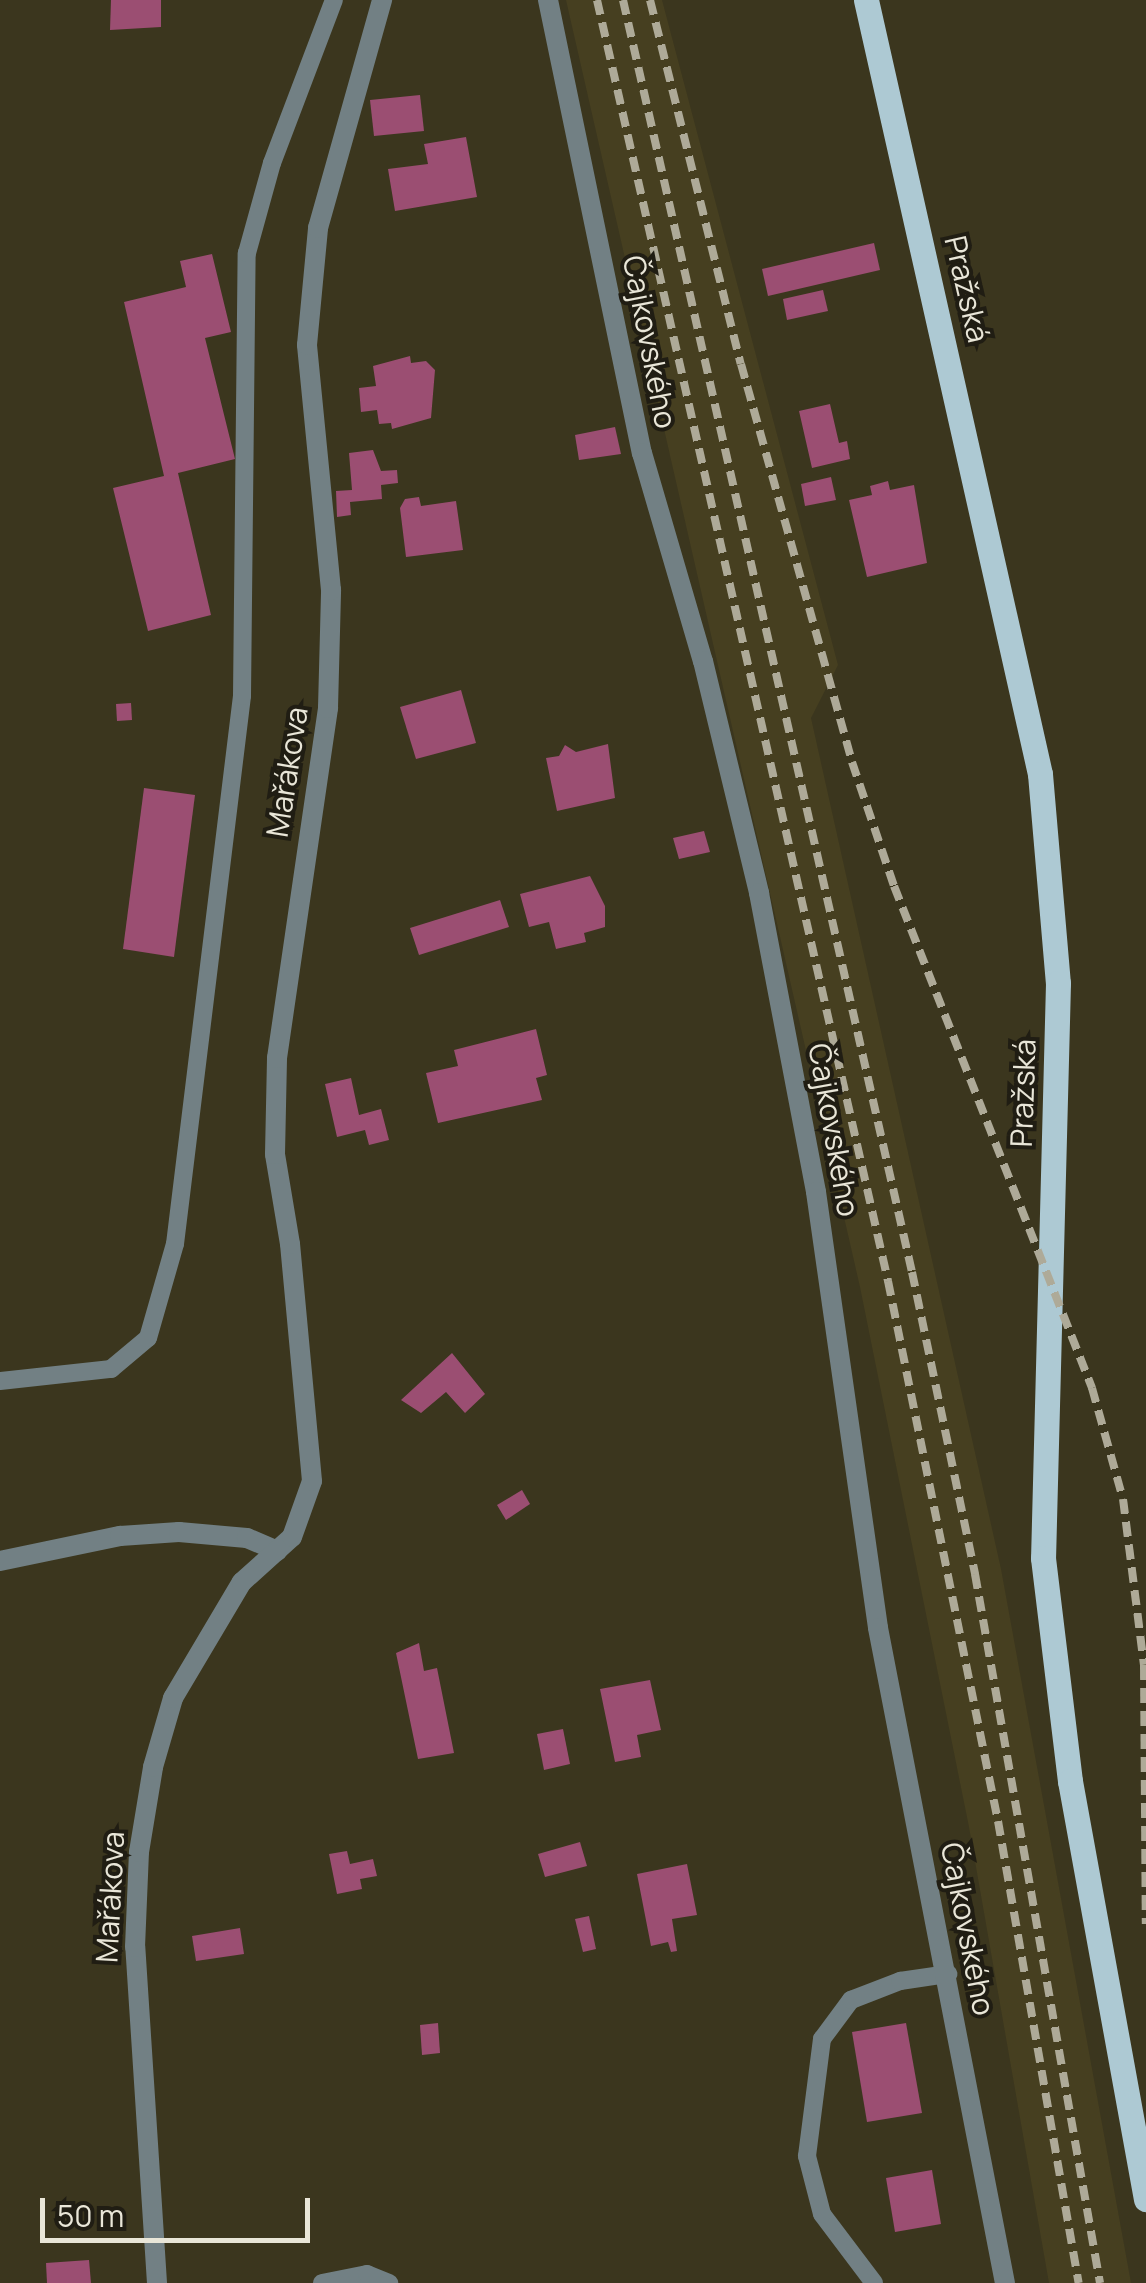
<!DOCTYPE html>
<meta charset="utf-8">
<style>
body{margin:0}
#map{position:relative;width:1146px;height:2283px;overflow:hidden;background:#3b361e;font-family:Manrope,sans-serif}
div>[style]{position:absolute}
.built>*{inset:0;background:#463f20}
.building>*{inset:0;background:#9b4e72}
.service>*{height:18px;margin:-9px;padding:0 9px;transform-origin:9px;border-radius:9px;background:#728084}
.minor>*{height:20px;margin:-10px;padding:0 10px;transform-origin:10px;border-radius:10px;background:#728084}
.primary>*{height:25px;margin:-12.5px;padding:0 12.5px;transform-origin:12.5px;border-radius:12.5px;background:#adc9d3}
.rail>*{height:8px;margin-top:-4px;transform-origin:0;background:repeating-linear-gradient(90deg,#aeaa98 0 15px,transparent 0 23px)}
span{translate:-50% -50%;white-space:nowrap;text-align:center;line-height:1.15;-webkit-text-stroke:8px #201d13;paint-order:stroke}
.street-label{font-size:30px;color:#e9e6d8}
.scale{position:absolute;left:40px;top:2198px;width:270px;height:45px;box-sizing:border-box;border:5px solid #e9e6d8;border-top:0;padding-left:12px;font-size:30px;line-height:35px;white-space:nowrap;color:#e9e6d8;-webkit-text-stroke:8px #201d13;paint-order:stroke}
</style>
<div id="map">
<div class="built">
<div style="clip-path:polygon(566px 0,662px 0,838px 665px,811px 718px,1001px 1569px,1131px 2283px,1049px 2283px,969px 1827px,860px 1287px)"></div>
</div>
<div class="building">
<div style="clip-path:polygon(111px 0,161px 0,161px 27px,110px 30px)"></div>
<div style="clip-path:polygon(420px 95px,424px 131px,374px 136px,370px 100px)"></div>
<div style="clip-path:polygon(466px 137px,477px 197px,395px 211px,388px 169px,428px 164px,424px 144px)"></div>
<div style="clip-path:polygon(874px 243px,880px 270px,768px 296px,762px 269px)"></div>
<div style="clip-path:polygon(212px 254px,231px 332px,205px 338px,235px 459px,178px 473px,211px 615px,148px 631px,113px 488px,164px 476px,124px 302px,186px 287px,180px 261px)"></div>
<div style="clip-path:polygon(823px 290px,828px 311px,787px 320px,783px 299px)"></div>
<div style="clip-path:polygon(410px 356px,411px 363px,426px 361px,435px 370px,431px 418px,392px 429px,391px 423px,379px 424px,377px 410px,361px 412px,359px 388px,376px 386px,373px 366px)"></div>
<div style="clip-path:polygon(830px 404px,839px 443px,847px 441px,850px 459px,812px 468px,799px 411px)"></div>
<div style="clip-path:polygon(615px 427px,621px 454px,579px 460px,575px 435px)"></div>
<div style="clip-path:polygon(373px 450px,381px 471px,397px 470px,398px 483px,381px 485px,382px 499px,350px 502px,351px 515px,337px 517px,336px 491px,352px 490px,349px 453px)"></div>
<div style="clip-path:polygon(831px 477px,836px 500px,805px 506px,801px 484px)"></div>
<div style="clip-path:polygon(888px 481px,890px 490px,914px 485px,927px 563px,867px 577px,849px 500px,872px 495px,870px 486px)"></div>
<div style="clip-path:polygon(419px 497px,421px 506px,456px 501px,463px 550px,406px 557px,400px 508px,405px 499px)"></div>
<div style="clip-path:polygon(461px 690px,476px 743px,416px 759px,400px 707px)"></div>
<div style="clip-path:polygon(131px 703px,132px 720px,117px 721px,116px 704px)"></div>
<div style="clip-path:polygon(608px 744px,615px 798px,557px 811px,546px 758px,559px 756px,565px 745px,576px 752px)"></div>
<div style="clip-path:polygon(144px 788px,195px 795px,174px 957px,123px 949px)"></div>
<div style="clip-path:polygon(704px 831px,710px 852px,679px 859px,673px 838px)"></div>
<div style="clip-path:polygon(590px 876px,605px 906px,605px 927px,584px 933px,586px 942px,556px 949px,549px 922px,529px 927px,520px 894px)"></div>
<div style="clip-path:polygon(500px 900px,509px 927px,419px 955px,410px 928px)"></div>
<div style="clip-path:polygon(536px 1029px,547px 1075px,536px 1078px,542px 1100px,438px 1123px,426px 1073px,458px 1066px,454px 1050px)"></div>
<div style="clip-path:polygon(351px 1078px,359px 1115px,381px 1109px,389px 1140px,369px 1145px,365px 1130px,337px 1137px,325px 1084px)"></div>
<div style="clip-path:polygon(452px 1353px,485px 1394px,465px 1413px,446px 1392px,421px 1413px,401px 1400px)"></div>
<div style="clip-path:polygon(522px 1490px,530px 1504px,506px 1520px,497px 1505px)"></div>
<div style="clip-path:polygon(419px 1643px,424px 1671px,437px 1668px,454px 1753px,418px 1759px,396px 1653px)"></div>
<div style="clip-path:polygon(650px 1680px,661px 1730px,637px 1735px,641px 1757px,615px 1762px,600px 1689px)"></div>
<div style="clip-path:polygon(563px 1729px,570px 1764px,544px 1770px,537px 1734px)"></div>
<div style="clip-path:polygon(580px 1842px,587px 1866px,545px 1877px,538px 1854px)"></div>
<div style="clip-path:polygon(347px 1851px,350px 1864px,373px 1859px,377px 1876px,360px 1879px,362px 1889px,337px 1894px,329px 1854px)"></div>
<div style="clip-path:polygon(687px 1864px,697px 1915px,672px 1919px,677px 1951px,671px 1952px,668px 1942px,651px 1946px,637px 1874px)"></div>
<div style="clip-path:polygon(589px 1916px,596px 1949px,583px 1952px,575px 1919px)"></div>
<div style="clip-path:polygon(240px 1928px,244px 1954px,196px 1961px,192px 1936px)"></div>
<div style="clip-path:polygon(438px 2023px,440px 2053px,422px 2055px,420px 2025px)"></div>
<div style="clip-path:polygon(906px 2023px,922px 2113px,867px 2122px,852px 2032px)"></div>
<div style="clip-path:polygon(932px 2170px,941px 2224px,895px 2232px,886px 2178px)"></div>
<div style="clip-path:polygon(89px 2260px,91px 2283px,47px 2283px,46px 2263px)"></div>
</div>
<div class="service">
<div style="left:0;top:1381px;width:112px;rotate:-6.2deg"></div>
<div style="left:111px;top:1369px;width:48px;rotate:-40deg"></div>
<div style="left:148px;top:1338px;width:98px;rotate:-74deg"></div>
<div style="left:175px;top:1244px;width:552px;rotate:-83.03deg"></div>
<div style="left:242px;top:696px;width:443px;rotate:-89.4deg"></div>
<div style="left:247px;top:253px;width:93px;rotate:-74.5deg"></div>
<div style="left:272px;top:163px;width:174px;rotate:-69.2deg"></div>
<div style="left:322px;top:2283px;width:46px;rotate:-11.3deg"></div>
<div style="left:367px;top:2274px;width:24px;rotate:22deg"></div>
<div style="left:874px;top:2283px;width:86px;rotate:-127deg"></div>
<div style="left:822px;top:2214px;width:60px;rotate:-104.5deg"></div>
<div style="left:807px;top:2156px;width:118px;rotate:-82.7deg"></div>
<div style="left:822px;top:2039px;width:49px;rotate:-53.4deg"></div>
<div style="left:851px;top:2000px;width:53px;rotate:-21.2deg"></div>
<div style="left:900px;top:1981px;width:49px;rotate:-8.3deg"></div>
</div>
<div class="minor">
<div style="left:548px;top:0;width:463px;rotate:78.3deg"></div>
<div style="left:642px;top:453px;width:217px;rotate:73.7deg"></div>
<div style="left:703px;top:661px;width:239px;rotate:76.4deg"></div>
<div style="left:759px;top:893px;width:304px;rotate:79.2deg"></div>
<div style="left:816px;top:1192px;width:440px;rotate:81.9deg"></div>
<div style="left:878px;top:1628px;width:667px;rotate:79.03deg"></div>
<div style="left:0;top:1561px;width:123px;rotate:-11.8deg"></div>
<div style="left:120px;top:1536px;width:59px;rotate:-3.9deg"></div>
<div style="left:179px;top:1532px;width:68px;rotate:5deg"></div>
<div style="left:247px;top:1538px;width:33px;rotate:23deg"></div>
<div style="left:157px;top:2283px;width:337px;rotate:-93.7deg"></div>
<div style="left:135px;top:1947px;width:95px;rotate:-87.6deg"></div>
<div style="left:139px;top:1852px;width:86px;rotate:-80.6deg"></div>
<div style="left:153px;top:1767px;width:72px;rotate:-73.8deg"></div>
<div style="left:173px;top:1698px;width:135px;rotate:-59.3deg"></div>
<div style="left:242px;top:1582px;width:67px;rotate:-42deg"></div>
<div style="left:292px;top:1537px;width:59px;rotate:-70.3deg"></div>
<div style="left:312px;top:1481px;width:238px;rotate:-95.3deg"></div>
<div style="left:290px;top:1244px;width:91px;rotate:-99.5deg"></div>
<div style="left:275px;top:1154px;width:96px;rotate:-88.8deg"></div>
<div style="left:277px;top:1058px;width:354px;rotate:-81.7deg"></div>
<div style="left:328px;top:708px;width:118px;rotate:-88.5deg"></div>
<div style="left:331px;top:590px;width:246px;rotate:-95.6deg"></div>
<div style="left:307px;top:345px;width:118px;rotate:-84.6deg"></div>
<div style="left:318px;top:228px;width:237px;rotate:-74.3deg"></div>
</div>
<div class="primary">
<div style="left:866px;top:0;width:793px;rotate:77.33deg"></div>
<div style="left:1040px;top:774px;width:210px;rotate:85.1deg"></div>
<div style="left:1058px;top:983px;width:575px;rotate:91.49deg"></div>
<div style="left:1043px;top:1558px;width:225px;rotate:83.1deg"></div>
<div style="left:1070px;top:1781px;width:425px;rotate:79.7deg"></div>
</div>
<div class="rail">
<div style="left:597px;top:0;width:1314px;rotate:77.2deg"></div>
<div style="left:888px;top:1281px;width:551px;rotate:78.49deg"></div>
<div style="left:998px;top:1821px;width:469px;rotate:80.1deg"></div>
<div style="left:623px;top:0;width:1304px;rotate:77.2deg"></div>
<div style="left:912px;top:1272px;width:309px;rotate:78.2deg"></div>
<div style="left:975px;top:1574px;width:720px;rotate:80deg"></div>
<div style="left:650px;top:0;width:375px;rotate:76deg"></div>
<div style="left:741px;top:364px;width:413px;rotate:74.4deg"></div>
<div style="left:852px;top:762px;width:131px;rotate:71.3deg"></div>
<div style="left:894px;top:886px;width:540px;rotate:68.47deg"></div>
<div style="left:1092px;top:1388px;width:115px;rotate:74.4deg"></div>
<div style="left:1123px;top:1499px;width:167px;rotate:82.8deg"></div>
<div style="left:1144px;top:1665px;width:259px;rotate:89.6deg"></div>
</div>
<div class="street-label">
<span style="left:967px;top:289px;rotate:77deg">Pražská</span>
<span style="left:650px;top:342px;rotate:79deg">Čajkovského</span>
<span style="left:287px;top:772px;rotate:-81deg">Mařákova</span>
<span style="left:1023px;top:1093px;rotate:-88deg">Pražská</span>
<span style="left:834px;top:1130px;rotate:80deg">Čajkovského</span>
<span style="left:110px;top:1897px;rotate:-87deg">Mařákova</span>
<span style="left:968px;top:1929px;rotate:79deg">Čajkovského</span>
</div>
<div class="scale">50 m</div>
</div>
